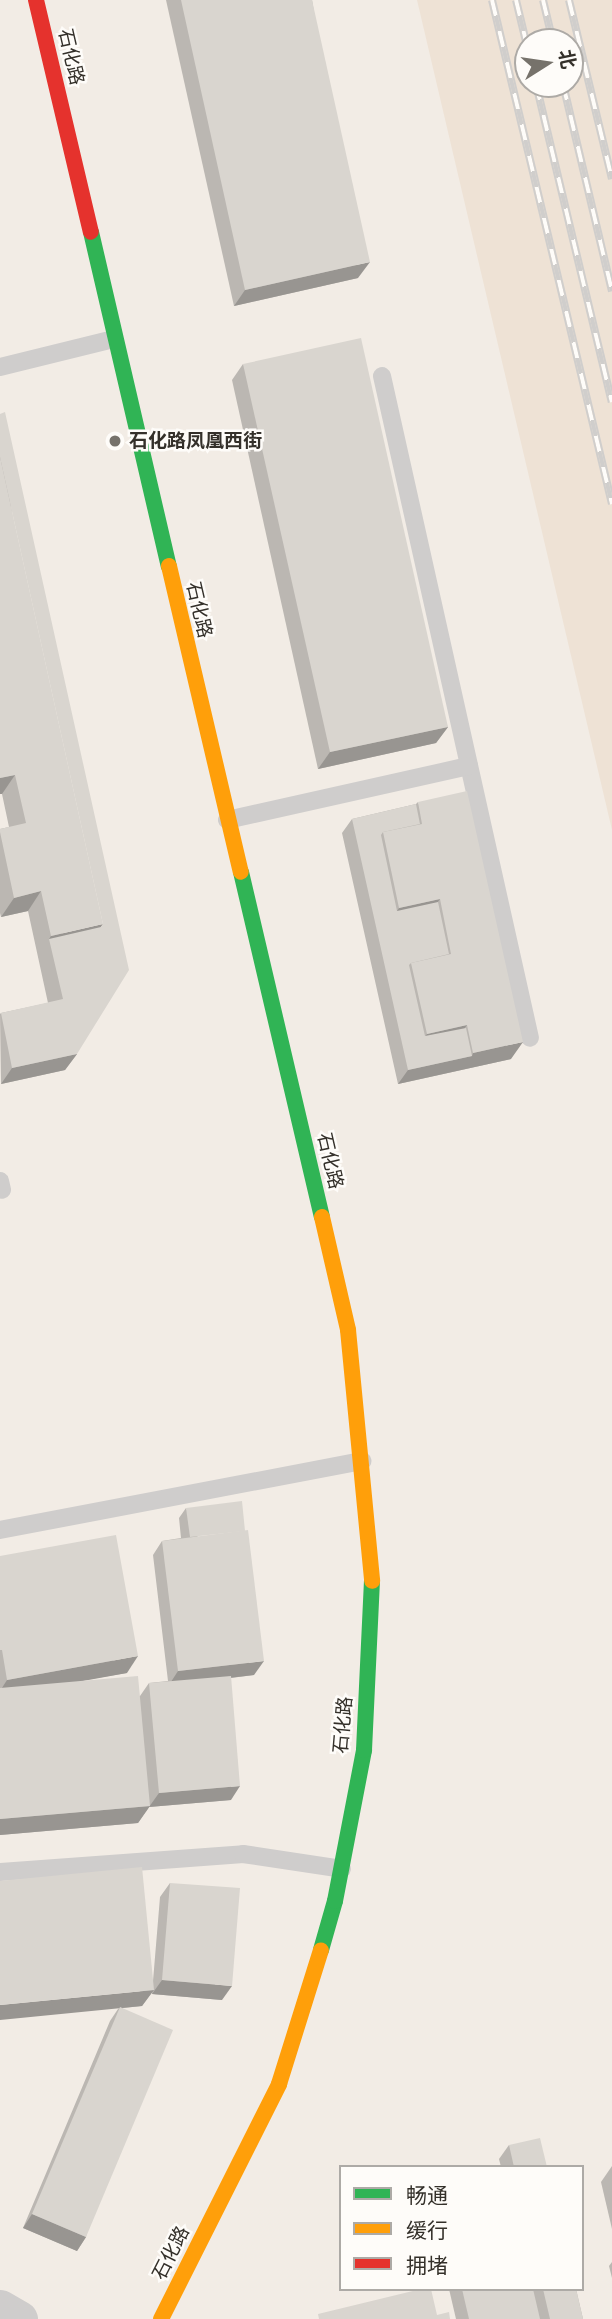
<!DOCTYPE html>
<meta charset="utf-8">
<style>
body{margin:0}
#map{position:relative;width:612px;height:2319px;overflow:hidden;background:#f2ece5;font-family:"IBM Plex Sans","Noto Sans SC",sans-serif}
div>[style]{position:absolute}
.built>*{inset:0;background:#eee2d5}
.lane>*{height:18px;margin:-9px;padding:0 9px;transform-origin:9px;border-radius:9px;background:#cfcdcc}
.street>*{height:37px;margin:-18.5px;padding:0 18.5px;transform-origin:18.5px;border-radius:18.5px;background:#cfcdcc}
.fast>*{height:16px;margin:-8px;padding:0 8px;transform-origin:8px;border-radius:8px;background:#30b455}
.slow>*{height:16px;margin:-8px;padding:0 8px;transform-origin:8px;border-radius:8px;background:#ff9f0a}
.jam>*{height:16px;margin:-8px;padding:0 8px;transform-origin:8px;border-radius:8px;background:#e5322d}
.rail>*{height:8px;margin-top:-4px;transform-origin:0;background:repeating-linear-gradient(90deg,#fefcf9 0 16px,#d0cecc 0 32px);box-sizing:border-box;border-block:2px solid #d0cecc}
.wall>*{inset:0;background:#bbb7b2}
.shaded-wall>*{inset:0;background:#989591}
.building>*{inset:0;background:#d9d5cf}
.dots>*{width:19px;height:19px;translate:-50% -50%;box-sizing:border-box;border:4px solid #fefcf9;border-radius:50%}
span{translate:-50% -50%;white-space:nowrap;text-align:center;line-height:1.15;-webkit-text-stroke:5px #fefcf9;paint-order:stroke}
.street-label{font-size:19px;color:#34302a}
.poi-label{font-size:19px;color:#34302a;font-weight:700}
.left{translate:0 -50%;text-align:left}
.legend{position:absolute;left:339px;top:2165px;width:245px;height:126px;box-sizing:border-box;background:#fefcf9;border:2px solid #adaaa6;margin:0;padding:9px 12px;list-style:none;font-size:21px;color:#34302a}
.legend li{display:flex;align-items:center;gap:14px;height:35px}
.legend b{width:35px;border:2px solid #adaaa6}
.north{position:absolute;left:514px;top:28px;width:70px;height:70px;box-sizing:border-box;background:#fefcf9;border:2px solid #adaaa6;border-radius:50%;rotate:78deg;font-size:19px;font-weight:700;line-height:28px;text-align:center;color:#34302a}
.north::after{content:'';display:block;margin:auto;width:24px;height:32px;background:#76726b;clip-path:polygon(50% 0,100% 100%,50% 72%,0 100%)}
</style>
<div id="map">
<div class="built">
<div style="clip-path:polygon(evenodd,417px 0,612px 0,612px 830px,417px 0,528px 42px,570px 42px,570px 84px,528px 84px,528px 42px)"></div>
</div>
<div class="lane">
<div style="left:0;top:367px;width:117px;rotate:-13.8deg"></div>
<div style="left:382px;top:376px;width:678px;rotate:77.4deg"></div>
<div style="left:227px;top:820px;width:248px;rotate:-12.6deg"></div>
<div style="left:0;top:1181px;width:9px;rotate:77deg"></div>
<div style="left:0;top:1530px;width:369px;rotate:-10.8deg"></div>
<div style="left:0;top:1872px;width:244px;rotate:-4.2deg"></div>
<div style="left:243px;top:1854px;width:100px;rotate:8.6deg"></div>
</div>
<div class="street">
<div style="left:0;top:2308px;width:22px;rotate:30deg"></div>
</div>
<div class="fast">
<div style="left:91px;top:232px;width:343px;rotate:76.9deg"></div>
<div style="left:241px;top:872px;width:354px;rotate:76.8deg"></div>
<div style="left:321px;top:1950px;width:51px;rotate:-74.1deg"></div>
<div style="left:335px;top:1901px;width:154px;rotate:-79.1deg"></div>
<div style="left:364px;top:1750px;width:169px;rotate:-87.3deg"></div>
</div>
<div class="slow">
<div style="left:169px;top:566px;width:314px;rotate:76.8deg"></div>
<div style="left:322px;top:1217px;width:116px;rotate:77deg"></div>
<div style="left:348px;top:1330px;width:252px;rotate:84.5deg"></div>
<div style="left:161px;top:2319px;width:263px;rotate:-63.3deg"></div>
<div style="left:279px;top:2084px;width:140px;rotate:-72.6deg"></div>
</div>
<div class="jam">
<div style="left:36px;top:0;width:238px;rotate:76.7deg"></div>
</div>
<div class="rail">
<div style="left:492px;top:0;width:518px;rotate:76.61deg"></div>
<div style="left:516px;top:0;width:51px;rotate:76.5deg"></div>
<div style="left:543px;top:0;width:43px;rotate:76.6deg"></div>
<div style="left:569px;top:0;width:184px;rotate:76.5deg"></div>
<div style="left:536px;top:84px;width:327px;rotate:76.6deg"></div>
<div style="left:563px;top:84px;width:213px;rotate:76.7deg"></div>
</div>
<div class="wall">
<div style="clip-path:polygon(166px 0,312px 0,358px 278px,234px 306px)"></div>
<div style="clip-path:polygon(243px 364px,448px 727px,436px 743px,318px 769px,232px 380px)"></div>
<div style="clip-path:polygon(0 414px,77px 1054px,65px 1070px,1px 1084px,0 1014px,1px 1013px,48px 1003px,28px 911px,1px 917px,0 913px,0 829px,9px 827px,2px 794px,0 794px)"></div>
<div style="clip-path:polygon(418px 802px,511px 1059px,398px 1084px,342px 833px,352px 819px,416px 804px)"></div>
<div style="clip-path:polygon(186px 1508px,254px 1675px,231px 1678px,231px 1800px,149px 1807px,138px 1823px,0 1835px,0 1556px,127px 1673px,79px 1681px,140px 1696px,149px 1683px,168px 1681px,153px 1555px,162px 1541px,181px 1538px,179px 1518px)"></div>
<div style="clip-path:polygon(170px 1883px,222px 2000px,152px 1994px,152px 1992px,142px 2006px,123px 2008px,86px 2237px,77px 2251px,23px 2228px,110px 2021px,118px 2009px,153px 1981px,160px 1897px)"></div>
<div style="clip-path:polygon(509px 2145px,547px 2167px,501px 2167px,499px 2159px)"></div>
<div style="clip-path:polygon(612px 2166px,612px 2229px,601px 2182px)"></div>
<div style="clip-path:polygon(612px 2262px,612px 2278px,609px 2266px)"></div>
<div style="clip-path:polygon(449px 2289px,576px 2289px,583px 2319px,456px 2319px)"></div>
</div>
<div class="shaded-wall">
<div style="clip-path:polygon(370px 262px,358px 278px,234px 306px,245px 290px)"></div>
<div style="clip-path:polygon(448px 727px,436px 743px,318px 769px,330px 752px)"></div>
<div style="clip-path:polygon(15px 775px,2px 794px,0 794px,0 778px)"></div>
<div style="clip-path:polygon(41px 891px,28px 911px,1px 917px,14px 898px)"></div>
<div style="clip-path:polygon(440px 899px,428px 916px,388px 925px,399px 908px)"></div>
<div style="clip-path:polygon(103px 924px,90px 943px,49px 939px,51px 936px)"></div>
<div style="clip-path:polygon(467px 1025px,456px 1041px,415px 1050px,427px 1034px)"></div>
<div style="clip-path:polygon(523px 1042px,511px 1059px,398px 1084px,408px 1070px,472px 1056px,473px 1053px)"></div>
<div style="clip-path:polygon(77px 1054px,65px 1070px,1px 1084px,12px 1068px)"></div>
<div style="clip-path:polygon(138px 1656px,127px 1673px,0 1696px,0 1691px,7px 1680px)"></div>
<div style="clip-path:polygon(264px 1661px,254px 1675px,169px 1685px,178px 1671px)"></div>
<div style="clip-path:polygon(240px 1786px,231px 1800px,149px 1807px,159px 1793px)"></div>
<div style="clip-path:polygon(150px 1806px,138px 1823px,0 1835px,0 1819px)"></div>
<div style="clip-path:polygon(162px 1980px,232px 1986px,222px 2000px,152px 1994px)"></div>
<div style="clip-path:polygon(154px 1990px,142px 2006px,0 2020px,0 2005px)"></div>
<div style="clip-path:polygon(32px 2214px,86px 2237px,77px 2251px,23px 2228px)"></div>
</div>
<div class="building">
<div style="clip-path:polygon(181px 0,312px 0,370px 262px,245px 290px)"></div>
<div style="clip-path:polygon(361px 338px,448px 727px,330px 752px,243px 364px)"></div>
<div style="clip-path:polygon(5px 412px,129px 970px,77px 1054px,12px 1068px,1px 1013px,63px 999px,49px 939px,101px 927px,103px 924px,0 457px,0 414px)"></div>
<div style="clip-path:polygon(0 457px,103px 924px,51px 936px,41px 891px,14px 898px,0 832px,0 829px,26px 823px,15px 775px,0 778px)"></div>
<div style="clip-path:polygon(467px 791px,523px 1042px,473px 1053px,467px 1025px,427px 1034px,411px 963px,451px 954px,440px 899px,399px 908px,383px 832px,422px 824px,418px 802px)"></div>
<div style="clip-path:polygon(416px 804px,420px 824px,383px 832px,381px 835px,397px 911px,438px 902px,449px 954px,411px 963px,409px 965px,425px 1036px,466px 1028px,472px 1056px,408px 1070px,352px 819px)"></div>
<div style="clip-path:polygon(242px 1501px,245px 1531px,190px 1537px,186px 1508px)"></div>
<div style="clip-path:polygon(248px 1530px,264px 1661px,178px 1671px,162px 1541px)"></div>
<div style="clip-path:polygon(116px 1535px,138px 1656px,7px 1680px,2px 1650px,0 1650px,0 1556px)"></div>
<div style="clip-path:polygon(138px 1676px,150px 1806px,0 1819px,0 1688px)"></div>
<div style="clip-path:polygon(231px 1676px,240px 1786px,159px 1793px,149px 1683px)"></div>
<div style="clip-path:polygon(142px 1867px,154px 1990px,0 2005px,0 1881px)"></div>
<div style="clip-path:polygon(170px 1883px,240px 1888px,232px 1986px,162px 1980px)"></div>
<div style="clip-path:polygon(120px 2007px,173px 2030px,86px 2237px,32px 2214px)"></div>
<div style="clip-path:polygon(540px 2138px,547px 2167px,514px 2167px,509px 2145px)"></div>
<div style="clip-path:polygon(421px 2289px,431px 2289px,437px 2315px,449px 2312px,450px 2319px,319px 2319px,318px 2314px)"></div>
<div style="clip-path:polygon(462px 2289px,533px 2289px,540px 2319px,469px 2319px)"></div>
<div style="clip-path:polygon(543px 2289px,576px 2289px,583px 2319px,550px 2319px)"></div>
</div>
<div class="dots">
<div style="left:115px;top:441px;background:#76726b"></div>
</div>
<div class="street-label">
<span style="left:71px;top:57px;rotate:77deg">石化路</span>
<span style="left:199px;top:610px;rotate:77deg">石化路</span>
<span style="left:330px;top:1161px;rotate:77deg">石化路</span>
<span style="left:343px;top:1725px;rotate:-85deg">石化路</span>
<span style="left:171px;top:2253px;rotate:-63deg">石化路</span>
</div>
<div class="poi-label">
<span class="left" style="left:129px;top:441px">石化路凤凰西街</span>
</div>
<ul class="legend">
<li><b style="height:9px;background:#30b455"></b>畅通</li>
<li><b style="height:9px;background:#ff9f0a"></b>缓行</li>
<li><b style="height:9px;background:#e5322d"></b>拥堵</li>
</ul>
<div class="north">北</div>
</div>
